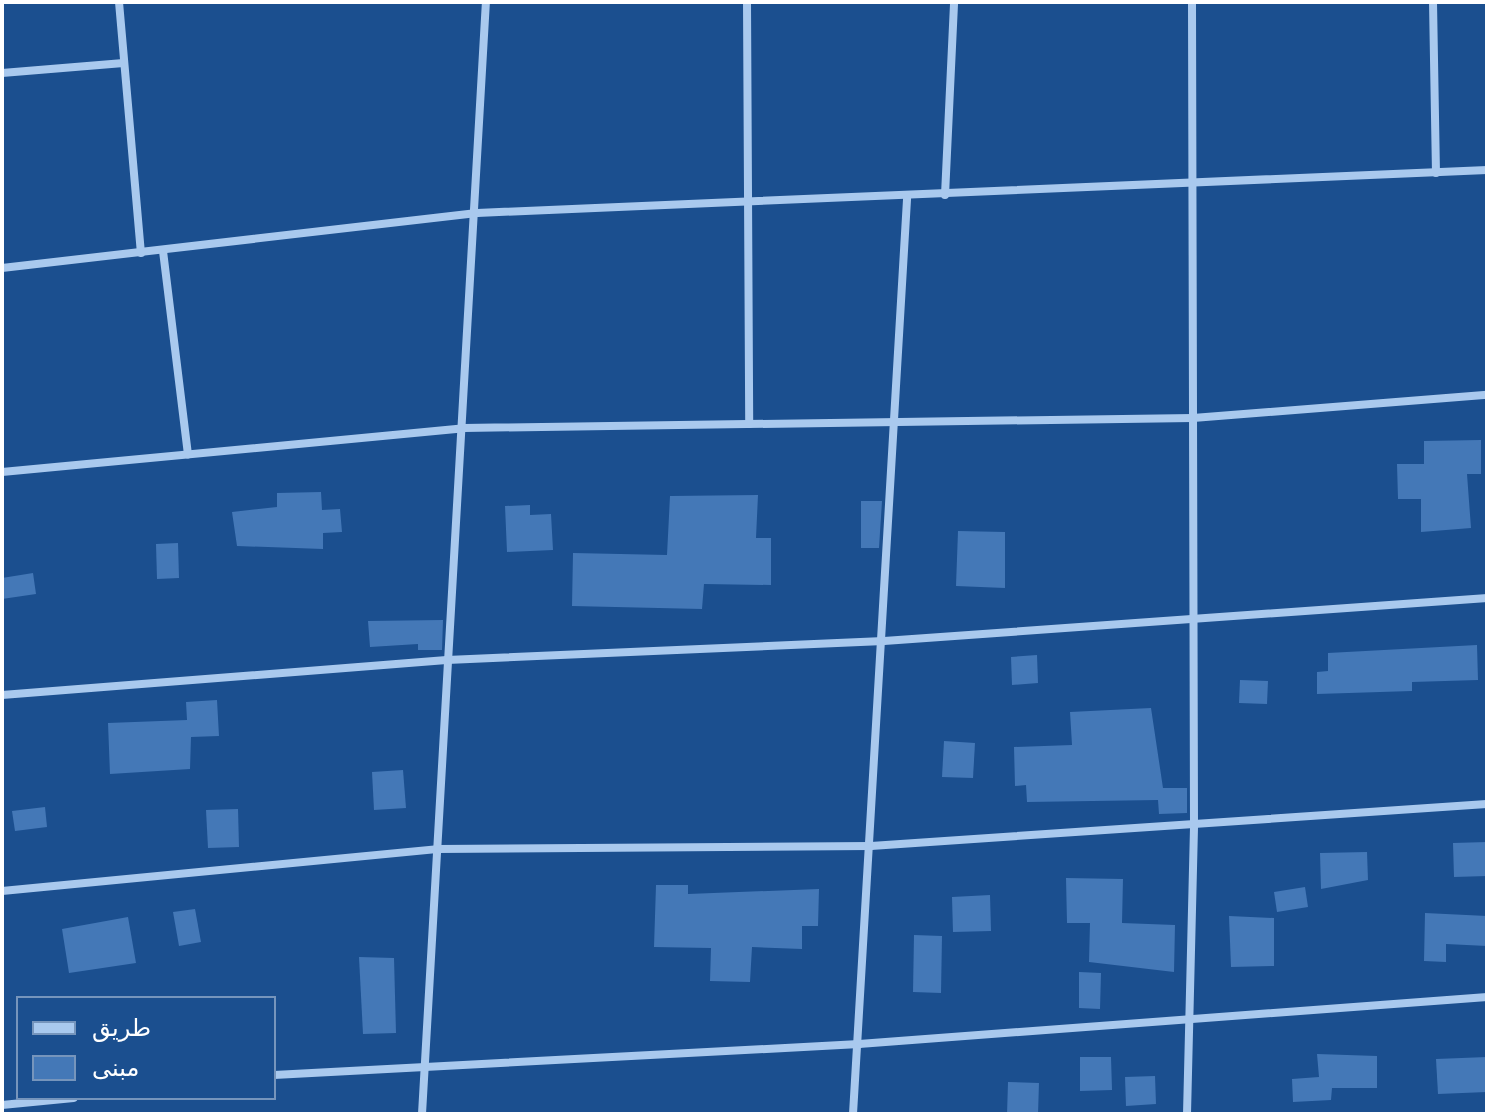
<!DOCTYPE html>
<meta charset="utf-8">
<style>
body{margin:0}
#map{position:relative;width:1489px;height:1116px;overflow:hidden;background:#1b4f8f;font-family:"DejaVu Sans",Vazirmatn,sans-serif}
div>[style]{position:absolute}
.building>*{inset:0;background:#4478b7}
.minor>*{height:8px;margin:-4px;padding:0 4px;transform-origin:4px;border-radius:4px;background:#a9c9ee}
span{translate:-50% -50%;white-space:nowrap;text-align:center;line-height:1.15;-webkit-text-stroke:8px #1b4f8f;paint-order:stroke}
.frame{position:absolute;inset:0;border:4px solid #fff;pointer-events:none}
.legend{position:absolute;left:16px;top:996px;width:260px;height:104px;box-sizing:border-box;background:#1b4f8f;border:2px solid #7695bc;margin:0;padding:10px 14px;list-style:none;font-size:24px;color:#fff}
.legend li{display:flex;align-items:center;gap:16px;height:40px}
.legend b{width:40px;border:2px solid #7695bc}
</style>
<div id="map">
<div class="building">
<div style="clip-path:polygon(1481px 440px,1481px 474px,1467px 474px,1471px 528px,1421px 532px,1421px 499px,1398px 499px,1397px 464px,1424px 464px,1424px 441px)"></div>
<div style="clip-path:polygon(321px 492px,322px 510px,340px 509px,342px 532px,323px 533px,323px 549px,237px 546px,232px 512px,277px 507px,277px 493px)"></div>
<div style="clip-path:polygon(758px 495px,756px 538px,771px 538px,771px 585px,704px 584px,702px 609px,572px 606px,573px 553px,667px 555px,670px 496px)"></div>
<div style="clip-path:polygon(861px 501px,882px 501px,879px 548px,861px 548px)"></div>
<div style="clip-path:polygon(530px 505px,530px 515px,551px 514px,553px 550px,507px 552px,505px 506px)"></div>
<div style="clip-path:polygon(958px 531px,1005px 532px,1005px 588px,956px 586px)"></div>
<div style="clip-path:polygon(178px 543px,179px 578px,157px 579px,156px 544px)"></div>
<div style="clip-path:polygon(33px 573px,36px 594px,2px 599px,2px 578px)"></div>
<div style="clip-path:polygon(443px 620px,442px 650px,418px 650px,418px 644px,370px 647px,368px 621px)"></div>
<div style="clip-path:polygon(1477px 645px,1478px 680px,1412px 682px,1412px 691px,1317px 694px,1317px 672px,1328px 671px,1328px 653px)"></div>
<div style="clip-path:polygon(1037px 655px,1038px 683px,1012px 685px,1011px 657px)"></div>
<div style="clip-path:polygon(1240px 680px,1268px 681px,1267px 704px,1239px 703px)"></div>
<div style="clip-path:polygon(217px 700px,219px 736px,191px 737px,190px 769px,110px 774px,108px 723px,187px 720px,186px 702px)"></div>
<div style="clip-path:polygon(1151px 708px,1163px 788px,1187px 788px,1187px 813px,1159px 814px,1158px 800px,1027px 802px,1026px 785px,1015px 786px,1014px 747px,1072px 745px,1070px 712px)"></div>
<div style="clip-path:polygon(944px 741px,975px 743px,973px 778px,942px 777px)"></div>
<div style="clip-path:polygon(403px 770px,406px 808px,374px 810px,372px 772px)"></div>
<div style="clip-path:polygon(45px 807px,47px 827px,15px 831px,12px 811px)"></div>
<div style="clip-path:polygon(238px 809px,239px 847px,208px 848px,206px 810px)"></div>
<div style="clip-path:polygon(1487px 842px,1487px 876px,1454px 877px,1453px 843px)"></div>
<div style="clip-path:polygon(1367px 852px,1368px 880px,1321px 889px,1320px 853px)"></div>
<div style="clip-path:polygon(1066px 878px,1123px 879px,1122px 923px,1175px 925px,1174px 972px,1089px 962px,1090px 923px,1067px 923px)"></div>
<div style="clip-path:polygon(656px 885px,688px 885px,688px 894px,819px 889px,818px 926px,802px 926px,802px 949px,752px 947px,750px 982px,710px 981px,711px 948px,654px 947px)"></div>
<div style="clip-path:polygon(1305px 887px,1308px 907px,1277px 912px,1274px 892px)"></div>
<div style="clip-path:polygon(990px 895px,991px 931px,953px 932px,952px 897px)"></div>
<div style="clip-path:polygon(195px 909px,201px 942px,179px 946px,173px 912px)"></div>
<div style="clip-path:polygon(1425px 913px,1487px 916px,1487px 946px,1446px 944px,1446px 962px,1424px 961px)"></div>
<div style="clip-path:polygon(1229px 916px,1274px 918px,1274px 966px,1231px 967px)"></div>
<div style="clip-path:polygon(128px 917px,136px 963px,69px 973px,62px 929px)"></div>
<div style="clip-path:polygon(914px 935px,942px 936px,941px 993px,913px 992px)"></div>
<div style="clip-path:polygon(359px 957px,394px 958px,396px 1033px,363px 1034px)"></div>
<div style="clip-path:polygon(1079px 972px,1101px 973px,1100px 1009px,1079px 1008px)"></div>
<div style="clip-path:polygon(1317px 1054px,1377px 1056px,1377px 1088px,1332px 1088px,1331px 1100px,1293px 1102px,1292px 1079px,1319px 1077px)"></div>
<div style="clip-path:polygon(1080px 1057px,1111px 1057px,1112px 1090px,1080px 1091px)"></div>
<div style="clip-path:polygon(1487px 1057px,1487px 1092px,1438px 1094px,1436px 1059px)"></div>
<div style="clip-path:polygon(1155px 1076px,1156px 1104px,1126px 1106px,1125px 1077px)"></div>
<div style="clip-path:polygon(1008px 1082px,1039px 1083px,1038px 1114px,1007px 1114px)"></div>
</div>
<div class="minor">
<div style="left:119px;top:2px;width:252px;rotate:85deg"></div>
<div style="left:747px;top:2px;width:422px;rotate:89.7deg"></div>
<div style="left:1433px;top:2px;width:171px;rotate:89deg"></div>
<div style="left:2px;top:73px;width:122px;rotate:-4.7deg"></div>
<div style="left:945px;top:195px;width:193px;rotate:-87.3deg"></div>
<div style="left:163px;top:251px;width:205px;rotate:83deg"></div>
<div style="left:2px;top:268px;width:478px;rotate:-6.6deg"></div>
<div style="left:477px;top:213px;width:1011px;rotate:-2.44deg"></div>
<div style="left:2px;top:472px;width:464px;rotate:-5.4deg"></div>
<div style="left:464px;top:428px;width:729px;rotate:-0.79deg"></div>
<div style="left:1193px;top:418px;width:295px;rotate:-4.5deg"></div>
<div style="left:2px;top:695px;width:446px;rotate:-4.5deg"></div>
<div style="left:447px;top:660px;width:437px;rotate:-2.5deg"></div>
<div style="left:884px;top:641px;width:605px;rotate:-4.08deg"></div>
<div style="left:2px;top:891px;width:437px;rotate:-5.5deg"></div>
<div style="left:437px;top:849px;width:434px;rotate:-0.4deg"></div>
<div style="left:871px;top:846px;width:617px;rotate:-3.9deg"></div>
<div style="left:274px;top:1075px;width:586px;rotate:-3.03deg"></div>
<div style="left:859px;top:1044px;width:630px;rotate:-4.28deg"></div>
<div style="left:2px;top:1105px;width:72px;rotate:-5.6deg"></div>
<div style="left:422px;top:1114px;width:1114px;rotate:-86.71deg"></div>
<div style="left:853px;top:1114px;width:917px;rotate:-86.62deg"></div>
<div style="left:1187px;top:1114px;width:291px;rotate:-88.6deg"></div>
<div style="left:1194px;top:823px;width:821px;rotate:-90.14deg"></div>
</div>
<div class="frame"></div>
<ul class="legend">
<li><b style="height:10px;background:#a9c9ee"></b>طريق</li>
<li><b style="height:22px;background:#4478b7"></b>مبنى</li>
</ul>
</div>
